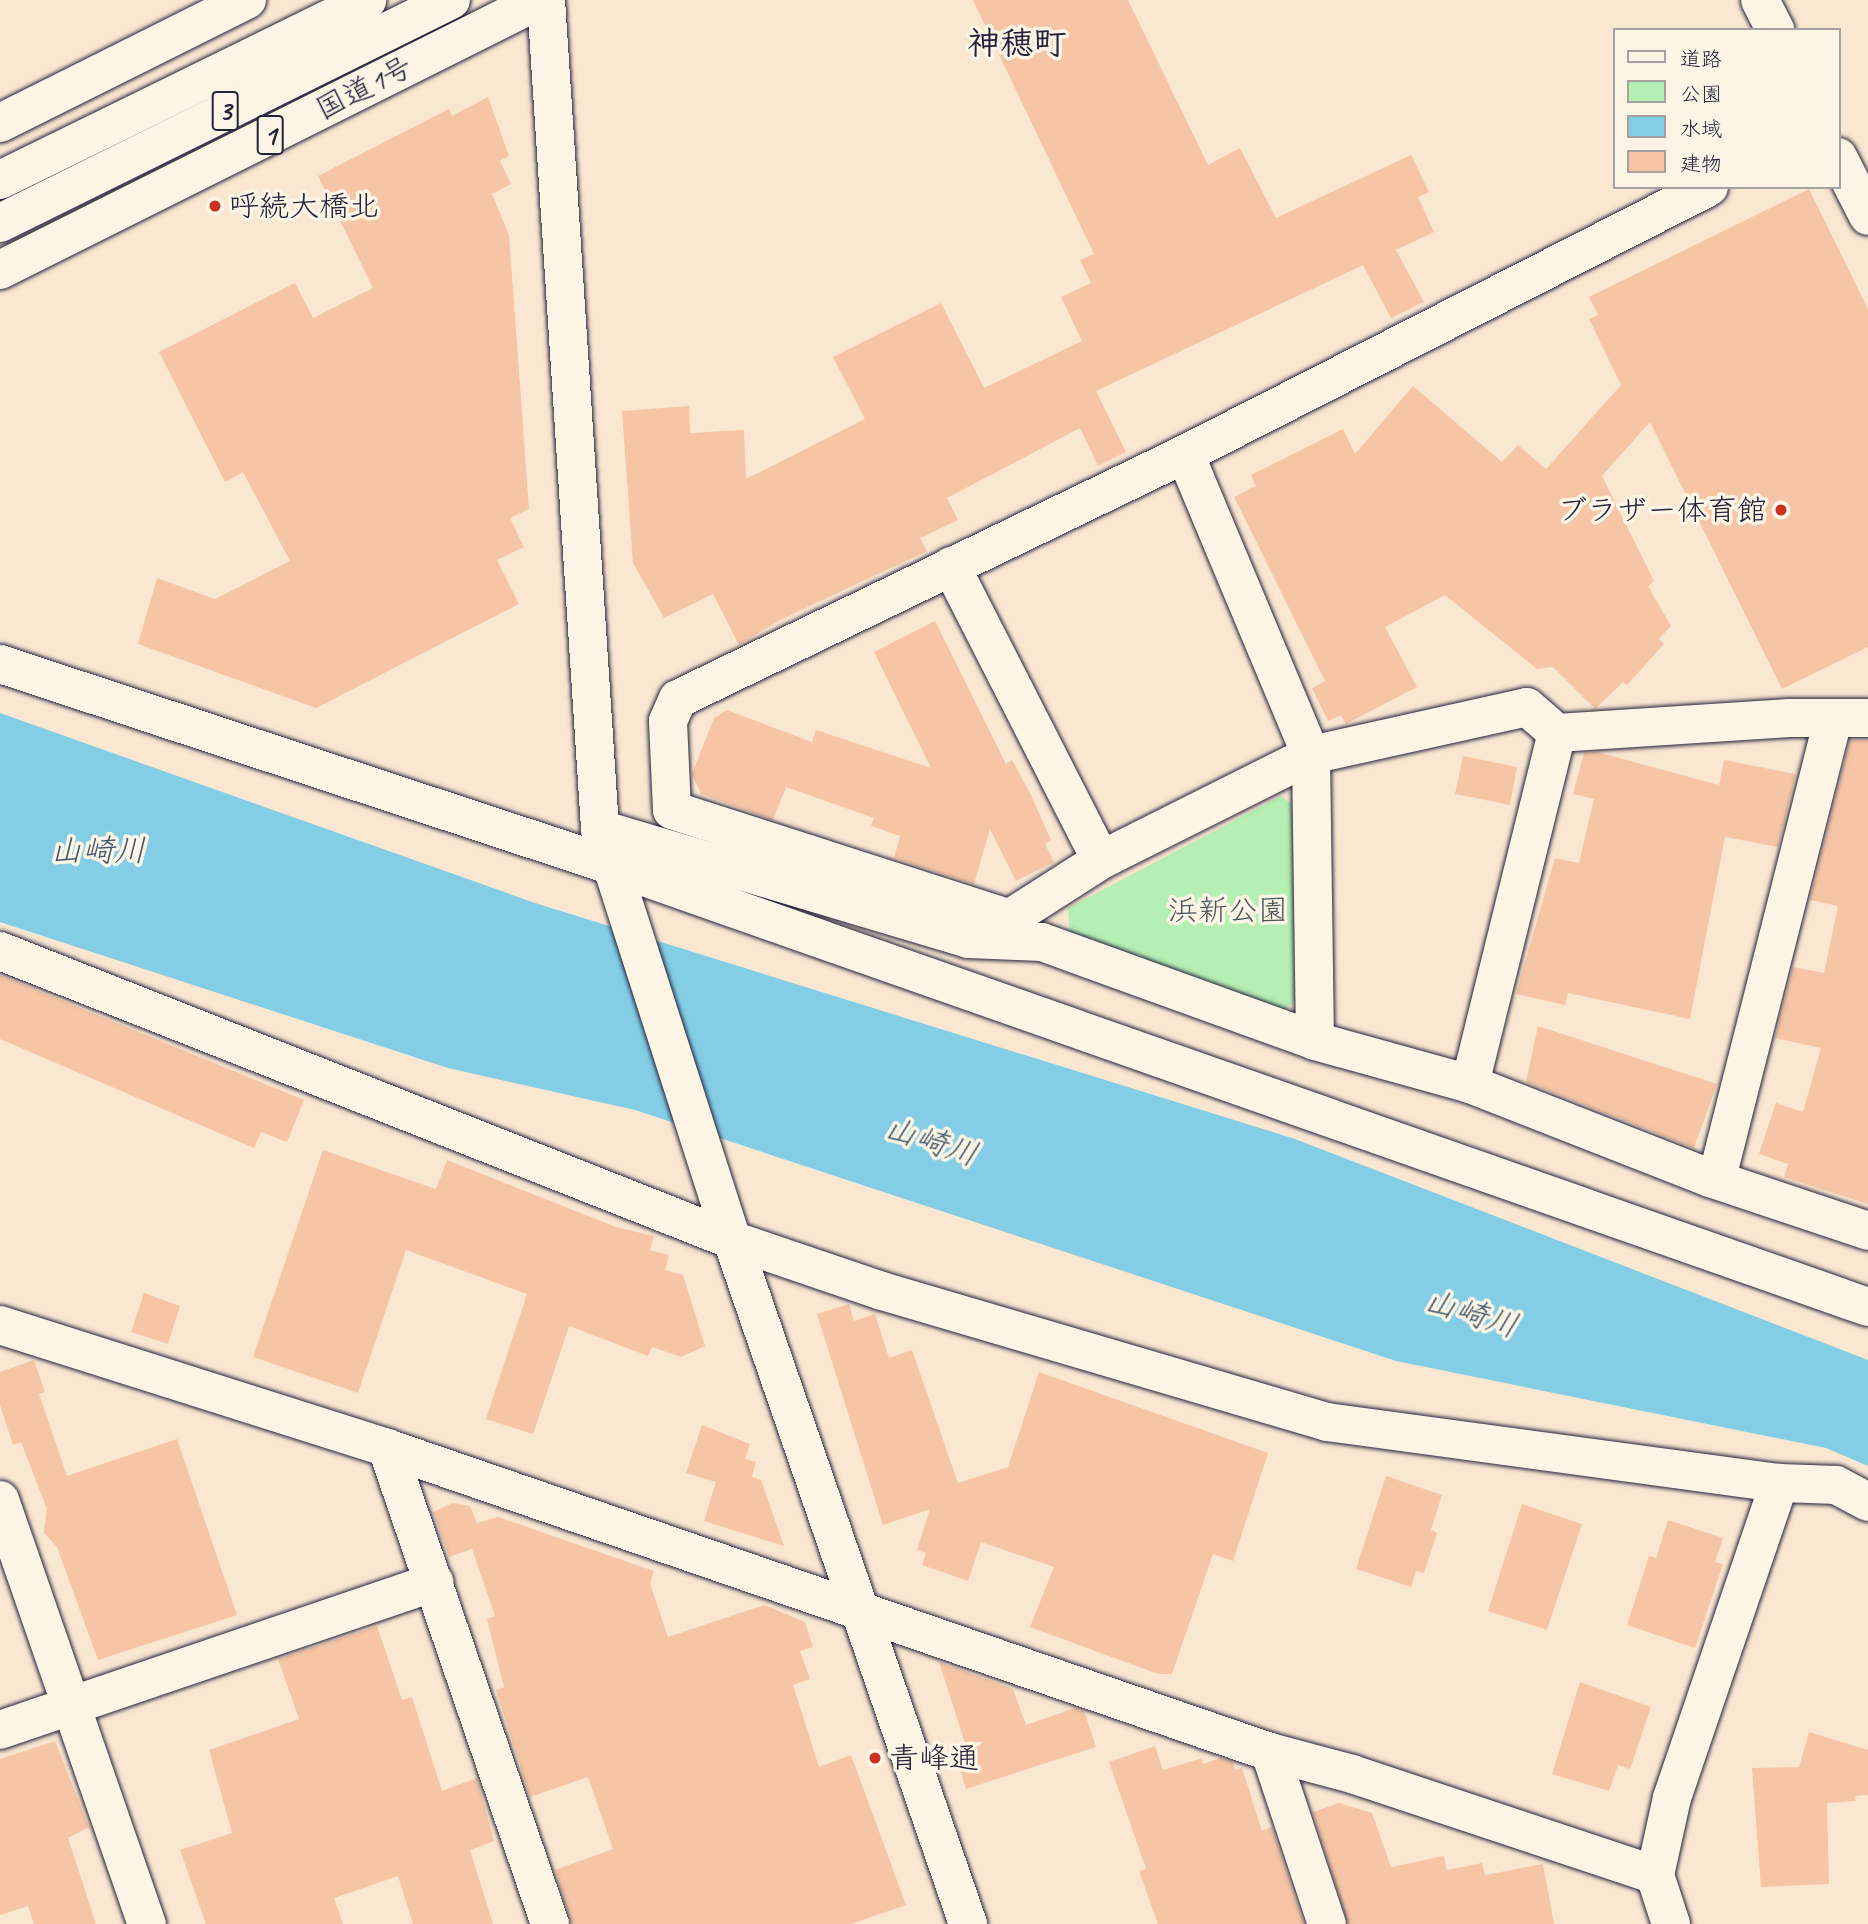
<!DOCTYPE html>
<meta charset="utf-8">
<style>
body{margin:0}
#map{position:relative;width:1868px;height:1924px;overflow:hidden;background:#fae7d2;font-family:Caveat,"Klee One",sans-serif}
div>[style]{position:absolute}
.green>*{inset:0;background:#b6efb3}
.water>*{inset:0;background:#84cee5}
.building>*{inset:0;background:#f6c5a6}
.roads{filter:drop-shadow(0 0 2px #22223b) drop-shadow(0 0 2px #22223b)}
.minor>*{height:38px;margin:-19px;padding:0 19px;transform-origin:19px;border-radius:19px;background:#fcf5e5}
.highway>*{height:38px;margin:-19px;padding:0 19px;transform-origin:19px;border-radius:19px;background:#fcf5e5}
.dots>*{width:19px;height:19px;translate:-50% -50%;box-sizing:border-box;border:4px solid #fcf5e5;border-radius:50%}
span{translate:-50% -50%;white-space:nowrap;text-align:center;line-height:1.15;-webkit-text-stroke:7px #fcf5e5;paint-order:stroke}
.shield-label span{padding:2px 5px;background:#fcf5e5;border:2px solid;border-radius:5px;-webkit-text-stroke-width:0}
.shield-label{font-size:28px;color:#22223b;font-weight:700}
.street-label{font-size:30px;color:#22223b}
.poi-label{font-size:30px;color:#22223b}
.left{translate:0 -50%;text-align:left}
.right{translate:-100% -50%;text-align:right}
.park-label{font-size:30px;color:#475559}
.water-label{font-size:32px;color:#3f566e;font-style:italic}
.quarter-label{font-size:33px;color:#22223b;font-weight:700}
.legend{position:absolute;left:1613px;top:28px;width:228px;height:161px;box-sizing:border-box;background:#fcf5e5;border:2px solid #a5a1a1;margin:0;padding:9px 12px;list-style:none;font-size:21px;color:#22223b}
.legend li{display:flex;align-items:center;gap:14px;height:35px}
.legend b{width:35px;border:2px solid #a5a1a1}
</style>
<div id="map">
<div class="green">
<div style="clip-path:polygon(1281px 796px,1304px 814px,1303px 993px,1285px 1010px,1070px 935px,1068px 908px)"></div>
</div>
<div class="water">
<div style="clip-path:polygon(0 713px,535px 903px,1295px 1139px,1868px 1360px,1868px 1466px,1826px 1448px,1396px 1361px,635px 1110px,448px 1068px,0 922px)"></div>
</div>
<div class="building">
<div style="clip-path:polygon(973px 0,1128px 0,1208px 165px,1240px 148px,1276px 218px,1411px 155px,1429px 192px,1418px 197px,1434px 232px,1396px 250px,1424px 302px,1391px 318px,1363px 265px,1096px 391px,1126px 452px,1098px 466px,1080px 428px,947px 498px,958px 520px,920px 538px,927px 551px,780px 620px,739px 645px,713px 594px,664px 618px,633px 563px,622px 411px,689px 406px,690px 433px,744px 430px,746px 479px,865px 419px,833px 357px,941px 303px,984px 388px,1082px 341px,1061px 297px,1091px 283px,1080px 260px,1094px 254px)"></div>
<div style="clip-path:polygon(488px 97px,509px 156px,500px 161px,511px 184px,492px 194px,509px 235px,529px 509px,510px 518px,524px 547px,497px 560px,519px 604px,316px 708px,138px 644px,157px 578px,215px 599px,290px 561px,243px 472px,225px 482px,159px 352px,295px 283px,313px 318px,373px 288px,318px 176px,449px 109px,452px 116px)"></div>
<div style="clip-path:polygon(1809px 189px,1868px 309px,1868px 647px,1782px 689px,1650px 422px,1602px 476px,1654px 581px,1648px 586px,1671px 626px,1659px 639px,1664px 644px,1627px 685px,1623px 682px,1595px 709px,1553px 667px,1537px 669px,1445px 595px,1385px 627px,1417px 687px,1346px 724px,1341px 715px,1328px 721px,1312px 688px,1325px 681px,1234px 497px,1256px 486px,1251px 475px,1343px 429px,1355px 454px,1413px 386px,1502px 462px,1518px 445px,1546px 469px,1621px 385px,1589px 319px,1598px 315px,1589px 297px)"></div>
<div style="clip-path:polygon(935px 621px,1006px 764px,1012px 760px,1031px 795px,1051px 840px,1045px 844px,1054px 862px,1016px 881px,990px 829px,974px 884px,894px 858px,900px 836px,871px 826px,874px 818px,786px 787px,773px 820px,701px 794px,692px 774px,714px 718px,727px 710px,812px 742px,816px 730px,931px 768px,874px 652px)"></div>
<div style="clip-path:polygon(1850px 740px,1868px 740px,1868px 1204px,1784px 1177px,1788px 1164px,1759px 1154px,1776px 1103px,1803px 1112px,1821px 1048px,1775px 1038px,1793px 967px,1824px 973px,1838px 906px,1810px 900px)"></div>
<div style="clip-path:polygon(1597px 752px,1719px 785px,1724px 760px,1796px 774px,1778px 847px,1725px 837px,1690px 1019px,1568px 993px,1565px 1005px,1516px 994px,1555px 858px,1579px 863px,1594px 799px,1573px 794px,1584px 753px)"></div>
<div style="clip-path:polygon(1463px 756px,1517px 767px,1510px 805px,1455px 794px)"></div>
<div style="clip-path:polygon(0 975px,304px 1100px,287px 1142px,261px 1132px,254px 1148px,0 1039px)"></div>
<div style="clip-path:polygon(1538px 1026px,1717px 1084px,1694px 1148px,1526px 1082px)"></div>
<div style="clip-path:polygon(323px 1150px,436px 1189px,447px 1160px,616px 1227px,654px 1236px,650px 1250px,669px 1255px,665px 1270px,683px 1275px,705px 1346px,681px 1357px,652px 1347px,648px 1356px,569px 1326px,533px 1434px,486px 1419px,527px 1294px,406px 1250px,358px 1393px,253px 1357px)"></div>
<div style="clip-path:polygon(144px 1293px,180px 1306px,168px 1344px,131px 1332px)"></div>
<div style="clip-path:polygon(849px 1304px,854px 1321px,875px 1314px,889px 1358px,912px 1350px,958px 1483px,1008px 1467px,1039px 1372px,1268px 1453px,1233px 1561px,1213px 1554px,1172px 1674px,1158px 1674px,1030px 1627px,1054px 1567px,981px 1542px,968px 1581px,922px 1565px,926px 1553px,917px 1550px,930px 1509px,883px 1525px,817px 1314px)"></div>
<div style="clip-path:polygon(34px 1360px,45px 1392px,39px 1394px,67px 1476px,177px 1439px,237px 1615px,98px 1660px,57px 1547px,44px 1533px,47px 1509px,21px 1442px,13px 1445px,0 1405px,0 1372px)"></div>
<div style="clip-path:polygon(702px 1425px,750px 1444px,745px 1459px,756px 1462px,752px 1477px,761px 1480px,784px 1546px,704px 1521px,716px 1482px,686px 1473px)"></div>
<div style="clip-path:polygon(1386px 1476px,1442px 1495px,1431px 1530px,1437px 1533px,1424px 1573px,1416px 1571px,1411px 1587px,1356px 1569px)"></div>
<div style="clip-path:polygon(453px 1503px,470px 1506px,477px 1523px,498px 1517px,654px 1571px,650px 1583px,668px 1637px,764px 1605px,805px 1622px,813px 1647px,800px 1651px,810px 1679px,793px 1685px,819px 1767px,851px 1755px,906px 1905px,851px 1924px,572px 1924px,555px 1870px,613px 1849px,588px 1777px,530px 1797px,496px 1690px,504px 1687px,487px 1619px,495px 1616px,472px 1549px,449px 1557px,433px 1512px)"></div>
<div style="clip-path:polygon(1522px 1504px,1582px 1524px,1547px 1630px,1488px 1611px)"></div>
<div style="clip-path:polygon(1668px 1520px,1723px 1538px,1715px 1562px,1723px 1564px,1695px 1648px,1627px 1625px,1649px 1556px,1656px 1558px)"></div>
<div style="clip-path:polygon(377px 1626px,402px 1700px,412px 1697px,442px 1791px,477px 1778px,494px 1841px,470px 1850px,493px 1924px,413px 1924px,398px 1876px,334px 1898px,343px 1924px,206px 1924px,180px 1850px,232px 1833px,209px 1750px,299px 1719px,278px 1659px)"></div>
<div style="clip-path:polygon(939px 1662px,1013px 1689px,1026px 1725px,1075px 1708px,1084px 1711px,1096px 1747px,966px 1789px,953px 1746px,965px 1743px)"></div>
<div style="clip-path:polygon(1580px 1682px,1651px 1707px,1630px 1769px,1618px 1765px,1609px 1791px,1552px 1774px)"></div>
<div style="clip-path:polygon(1809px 1732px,1868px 1750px,1868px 1795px,1855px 1796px,1856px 1801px,1827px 1803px,1829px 1884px,1761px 1887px,1752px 1768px,1799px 1767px)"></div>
<div style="clip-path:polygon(55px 1741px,89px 1827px,68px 1838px,96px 1924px,34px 1924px,28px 1906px,0 1915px,0 1759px)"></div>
<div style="clip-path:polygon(1155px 1746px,1163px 1770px,1202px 1758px,1203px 1764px,1221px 1758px,1233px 1762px,1235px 1770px,1242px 1768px,1262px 1831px,1272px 1827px,1304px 1924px,1158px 1924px,1139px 1871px,1146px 1869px,1109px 1762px)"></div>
<div style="clip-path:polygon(1339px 1803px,1372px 1813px,1391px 1867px,1444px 1856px,1447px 1870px,1482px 1863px,1485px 1875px,1543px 1864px,1554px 1924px,1348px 1924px,1313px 1812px)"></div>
</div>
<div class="roads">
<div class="minor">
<div style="left:546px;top:0;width:831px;rotate:86.27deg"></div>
<div style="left:600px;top:829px;width:432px;rotate:72.2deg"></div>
<div style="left:732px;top:1240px;width:724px;rotate:70.96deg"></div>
<div style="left:1760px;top:0;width:34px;rotate:63deg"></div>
<div style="left:1838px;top:157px;width:66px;rotate:63deg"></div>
<div style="left:1185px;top:454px;width:326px;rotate:67.3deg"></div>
<div style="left:1311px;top:755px;width:286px;rotate:89.2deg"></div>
<div style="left:951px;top:566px;width:330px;rotate:63deg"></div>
<div style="left:0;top:664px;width:642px;rotate:18.24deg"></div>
<div style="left:610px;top:865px;width:1333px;rotate:19.36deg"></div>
<div style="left:600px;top:829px;width:384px;rotate:16.6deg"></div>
<div style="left:968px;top:939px;width:74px;rotate:2.3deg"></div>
<div style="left:1042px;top:942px;width:290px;rotate:19.9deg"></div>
<div style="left:1315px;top:1041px;width:161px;rotate:15.5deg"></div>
<div style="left:1470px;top:1084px;width:362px;rotate:-76.1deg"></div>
<div style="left:1557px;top:733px;width:233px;rotate:-3.7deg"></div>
<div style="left:1790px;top:718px;width:78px"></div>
<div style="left:1008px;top:918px;width:353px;rotate:-162.2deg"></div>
<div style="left:672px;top:810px;width:89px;rotate:-92.6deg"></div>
<div style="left:668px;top:721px;width:24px;rotate:-66deg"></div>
<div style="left:678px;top:699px;width:563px;rotate:-25.79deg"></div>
<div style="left:1185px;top:454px;width:588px;rotate:-27deg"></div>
<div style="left:987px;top:933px;width:135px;rotate:-32.6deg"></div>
<div style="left:1101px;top:860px;width:235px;rotate:-26.6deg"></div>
<div style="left:1311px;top:755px;width:221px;rotate:-12.5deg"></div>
<div style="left:1527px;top:707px;width:40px;rotate:41deg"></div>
<div style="left:0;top:951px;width:787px;rotate:21.54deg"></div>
<div style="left:732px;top:1240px;width:158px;rotate:18.8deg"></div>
<div style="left:882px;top:1291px;width:464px;rotate:16.4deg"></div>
<div style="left:1327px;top:1422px;width:456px;rotate:7.7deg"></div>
<div style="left:1779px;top:1483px;width:57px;rotate:2deg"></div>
<div style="left:1836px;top:1485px;width:36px;rotate:28deg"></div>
<div style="left:1470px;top:1084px;width:258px;rotate:21.4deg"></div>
<div style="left:1710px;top:1178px;width:167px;rotate:18.5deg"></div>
<div style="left:1717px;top:1178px;width:474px;rotate:-75.8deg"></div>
<div style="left:0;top:1325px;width:406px;rotate:17.6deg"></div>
<div style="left:387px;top:1448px;width:503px;rotate:71.1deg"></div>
<div style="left:387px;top:1448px;width:934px;rotate:19deg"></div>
<div style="left:1270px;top:1752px;width:85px;rotate:15deg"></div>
<div style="left:1352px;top:1774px;width:319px;rotate:18.4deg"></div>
<div style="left:0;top:1500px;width:449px;rotate:70.9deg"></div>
<div style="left:0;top:1730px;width:459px;rotate:-18.8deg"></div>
<div style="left:1270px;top:1752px;width:181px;rotate:71.7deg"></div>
<div style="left:1671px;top:1924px;width:52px;rotate:-108.1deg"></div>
<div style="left:1655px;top:1875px;width:79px;rotate:-77.6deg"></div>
<div style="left:1672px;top:1798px;width:333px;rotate:-71.2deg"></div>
</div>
<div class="highway">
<div style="left:0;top:123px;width:276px;rotate:-26.5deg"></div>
<div style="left:0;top:180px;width:409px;rotate:-26.1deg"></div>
<div style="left:0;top:223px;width:503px;rotate:-26.31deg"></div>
<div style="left:0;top:270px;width:604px;rotate:-26.57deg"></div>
</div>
</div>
<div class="dots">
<div style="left:215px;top:206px;background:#c8321e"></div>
<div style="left:1781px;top:510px;background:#c8321e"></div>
<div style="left:875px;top:1758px;background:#c8321e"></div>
</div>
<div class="shield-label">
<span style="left:225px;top:111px">3</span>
<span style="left:270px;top:135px">1</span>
</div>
<div class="street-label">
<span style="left:364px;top:88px;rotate:-27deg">国道1号</span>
</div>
<div class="poi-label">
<span class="left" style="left:229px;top:206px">呼続大橋北</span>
<span class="right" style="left:1767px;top:510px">ブラザー体育館</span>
<span class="left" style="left:889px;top:1758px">青峰通</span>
</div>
<div class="park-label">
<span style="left:1228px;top:910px">浜新公園</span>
</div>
<div class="water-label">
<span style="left:98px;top:851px">山崎川</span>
<span style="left:931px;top:1142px;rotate:18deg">山崎川</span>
<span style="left:1471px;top:1314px;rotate:17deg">山崎川</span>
</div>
<div class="quarter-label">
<span style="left:1017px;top:44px">神穂町</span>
</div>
<ul class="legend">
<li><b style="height:9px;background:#fcf5e5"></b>道路</li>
<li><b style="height:19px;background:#b6efb3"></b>公園</li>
<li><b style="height:19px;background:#84cee5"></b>水域</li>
<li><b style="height:19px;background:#f6c5a6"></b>建物</li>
</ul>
</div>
